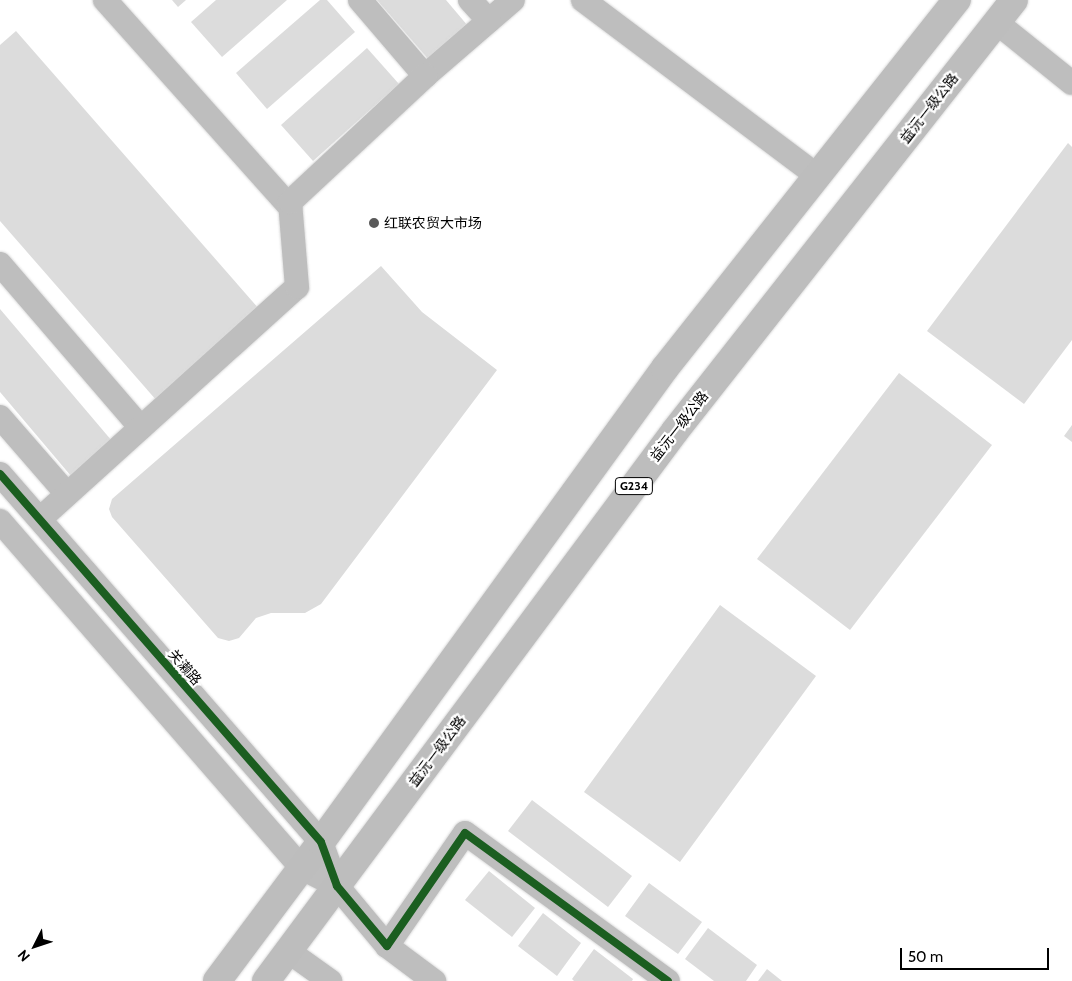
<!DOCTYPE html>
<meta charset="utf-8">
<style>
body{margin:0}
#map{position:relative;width:1072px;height:981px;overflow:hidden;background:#fff;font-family:Cabin,"Noto Sans SC",sans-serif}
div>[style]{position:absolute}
.building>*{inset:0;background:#dcdcdc}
.roads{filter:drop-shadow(0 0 1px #dbdbdb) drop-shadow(0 0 1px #dbdbdb)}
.minor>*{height:24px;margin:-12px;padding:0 12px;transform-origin:12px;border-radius:12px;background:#bebebe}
.highway>*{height:28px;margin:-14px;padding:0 14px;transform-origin:14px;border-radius:14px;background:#bdbdbd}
.cycleway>*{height:8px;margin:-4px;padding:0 4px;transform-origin:4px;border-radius:4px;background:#1b5e20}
.dots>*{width:14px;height:14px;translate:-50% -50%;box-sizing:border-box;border:2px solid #fff;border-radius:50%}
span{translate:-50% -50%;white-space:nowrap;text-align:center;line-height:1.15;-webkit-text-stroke:4.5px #fff;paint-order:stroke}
.shield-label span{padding:1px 4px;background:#fff;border:1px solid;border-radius:4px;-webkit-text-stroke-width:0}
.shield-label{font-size:12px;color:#000;font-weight:700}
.street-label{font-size:14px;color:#000}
.poi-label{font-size:14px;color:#000}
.left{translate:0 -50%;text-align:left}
.north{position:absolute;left:10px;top:921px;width:50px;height:50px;-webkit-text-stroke:4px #fff;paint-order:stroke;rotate:229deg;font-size:14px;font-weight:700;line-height:20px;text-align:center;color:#000}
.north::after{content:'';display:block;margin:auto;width:18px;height:22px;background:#000;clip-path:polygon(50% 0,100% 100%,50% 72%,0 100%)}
.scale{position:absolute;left:900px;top:948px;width:149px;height:22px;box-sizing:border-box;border:2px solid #000;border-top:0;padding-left:6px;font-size:15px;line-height:18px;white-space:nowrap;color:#000;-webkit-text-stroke:4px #fff;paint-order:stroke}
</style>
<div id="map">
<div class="building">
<div style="clip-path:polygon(172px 0,186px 0,178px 7px)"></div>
<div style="clip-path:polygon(216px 0,287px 0,222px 57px,191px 22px)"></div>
<div style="clip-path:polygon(320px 0,327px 0,355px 32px,267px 109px,236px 73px)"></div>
<div style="clip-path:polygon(377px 0,446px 0,468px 26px,429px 60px)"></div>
<div style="clip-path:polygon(16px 31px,260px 310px,157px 401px,0 221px,0 45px)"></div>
<div style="clip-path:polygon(367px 48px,399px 84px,313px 161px,281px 125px)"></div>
<div style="clip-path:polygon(1068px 143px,1072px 147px,1072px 340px,1024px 404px,927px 331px)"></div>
<div style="clip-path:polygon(381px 266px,422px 312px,497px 370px,321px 604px,305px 613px,271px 613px,256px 618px,239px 638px,229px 641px,218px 638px,112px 517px,109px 509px,112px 499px)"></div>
<div style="clip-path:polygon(0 309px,112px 441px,71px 476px,0 392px)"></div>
<div style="clip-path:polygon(899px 373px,992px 445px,850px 630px,757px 559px)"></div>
<div style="clip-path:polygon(1072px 425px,1072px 442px,1064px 436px)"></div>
<div style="clip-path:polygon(720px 605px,816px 676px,680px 862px,584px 792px)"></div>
<div style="clip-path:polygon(532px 800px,632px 876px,608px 907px,508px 831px)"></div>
<div style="clip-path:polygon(489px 871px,535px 908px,512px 937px,465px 900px)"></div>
<div style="clip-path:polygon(649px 883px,702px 922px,678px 954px,625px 916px)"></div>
<div style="clip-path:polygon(543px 913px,581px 943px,557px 976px,518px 946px)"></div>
<div style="clip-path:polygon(708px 928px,757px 965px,746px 981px,714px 981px,685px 959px)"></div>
<div style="clip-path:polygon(594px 949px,633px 979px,632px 981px,574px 981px,572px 979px)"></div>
<div style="clip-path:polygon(767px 969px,782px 981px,758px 981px)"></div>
</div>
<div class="roads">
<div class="minor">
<div style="left:105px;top:0;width:278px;rotate:48.2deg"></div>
<div style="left:360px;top:0;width:100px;rotate:49.5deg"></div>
<div style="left:425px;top:76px;width:116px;rotate:-40.8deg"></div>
<div style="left:470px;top:0;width:28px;rotate:48deg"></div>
<div style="left:583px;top:0;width:293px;rotate:36.9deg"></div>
<div style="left:996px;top:22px;width:97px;rotate:38.8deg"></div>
<div style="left:0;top:264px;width:216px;rotate:49.3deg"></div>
<div style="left:0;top:417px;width:102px;rotate:49deg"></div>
<div style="left:0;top:474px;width:488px;rotate:48.9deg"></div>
<div style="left:321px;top:842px;width:47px;rotate:70deg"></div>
<div style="left:337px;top:886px;width:78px;rotate:50.2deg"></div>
<div style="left:387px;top:946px;width:137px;rotate:-55.4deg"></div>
<div style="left:465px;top:833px;width:251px;rotate:36.1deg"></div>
<div style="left:40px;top:519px;width:346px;rotate:-42.1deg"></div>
<div style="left:297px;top:287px;width:85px;rotate:-94.7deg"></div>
<div style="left:290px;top:202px;width:185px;rotate:-43deg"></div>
<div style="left:0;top:521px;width:460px;rotate:49deg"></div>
<div style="left:302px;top:868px;width:39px;rotate:27deg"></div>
<div style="left:387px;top:946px;width:59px;rotate:36.7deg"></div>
<div style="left:288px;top:951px;width:52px;rotate:35.5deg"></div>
</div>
<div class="highway">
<div style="left:217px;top:981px;width:174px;rotate:-53.2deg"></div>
<div style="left:321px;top:842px;width:586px;rotate:-54.03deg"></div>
<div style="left:665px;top:368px;width:470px;rotate:-51.6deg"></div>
<div style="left:266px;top:981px;width:685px;rotate:-53.36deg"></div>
<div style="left:675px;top:431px;width:548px;rotate:-51.81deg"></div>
</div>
</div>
<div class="cycleway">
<div style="left:0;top:474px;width:488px;rotate:48.9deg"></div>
<div style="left:321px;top:842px;width:47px;rotate:70deg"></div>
<div style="left:337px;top:886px;width:78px;rotate:50.2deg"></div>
<div style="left:387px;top:946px;width:137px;rotate:-55.4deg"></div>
<div style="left:465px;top:833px;width:251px;rotate:36.1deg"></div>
</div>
<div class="dots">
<div style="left:374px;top:223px;background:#595959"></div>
</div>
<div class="shield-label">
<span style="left:634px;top:486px">G234</span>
</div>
<div class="street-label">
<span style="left:929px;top:108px;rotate:-52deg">益沅一级公路</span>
<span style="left:679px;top:426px;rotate:-52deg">益沅一级公路</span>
<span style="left:185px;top:667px;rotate:49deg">关濑路</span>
<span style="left:437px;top:751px;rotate:-53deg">益沅一级公路</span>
</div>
<div class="poi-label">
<span class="left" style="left:384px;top:223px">红联农贸大市场</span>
</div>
<div class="north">N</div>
<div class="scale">50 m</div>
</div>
